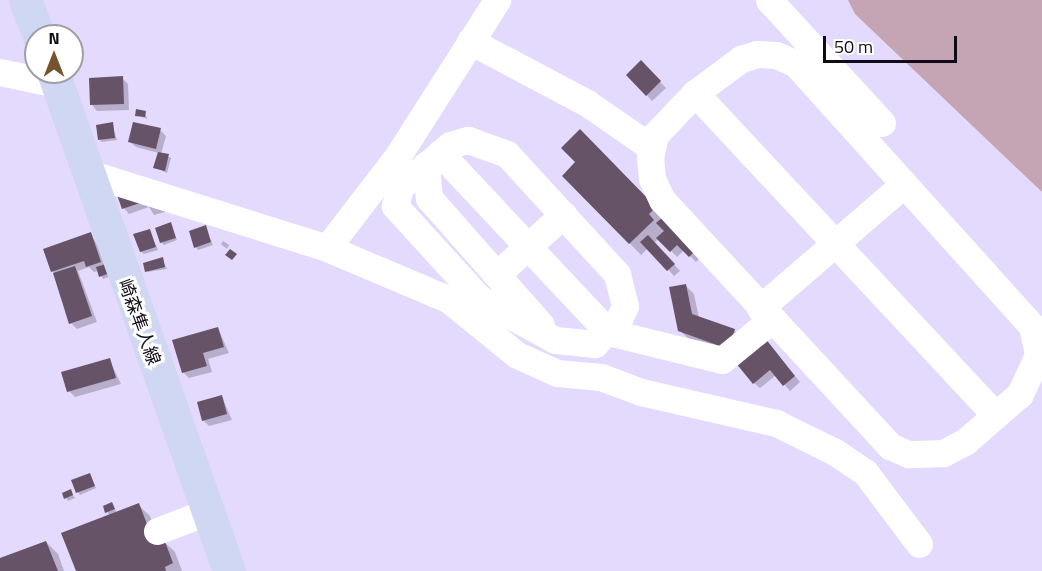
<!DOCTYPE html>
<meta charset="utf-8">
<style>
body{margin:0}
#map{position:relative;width:1042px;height:571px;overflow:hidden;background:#e4dafd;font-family:"Titillium Web","Noto Sans JP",sans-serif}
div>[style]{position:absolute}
.forest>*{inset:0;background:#c5a5b3}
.shadow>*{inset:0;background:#0003}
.building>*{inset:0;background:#675368}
.minor>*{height:27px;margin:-13.5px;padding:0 13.5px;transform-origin:13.5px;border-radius:13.5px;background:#fff}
.major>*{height:33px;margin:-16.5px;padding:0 16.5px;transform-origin:16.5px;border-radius:16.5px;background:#cfd7f2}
span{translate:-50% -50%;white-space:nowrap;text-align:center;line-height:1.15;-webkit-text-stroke:6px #fff;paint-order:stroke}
.street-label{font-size:18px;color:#100c17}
.north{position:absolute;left:24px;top:24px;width:60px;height:60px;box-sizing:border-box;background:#fff;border:2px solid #9f9ea2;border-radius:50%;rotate:0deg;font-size:16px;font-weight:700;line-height:24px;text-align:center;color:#100c17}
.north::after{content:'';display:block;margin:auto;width:21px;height:27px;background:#76532c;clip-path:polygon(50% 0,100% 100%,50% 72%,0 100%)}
.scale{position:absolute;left:823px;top:36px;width:134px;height:27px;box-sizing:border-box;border:3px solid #100c17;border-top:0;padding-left:8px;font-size:18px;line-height:21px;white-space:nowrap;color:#100c17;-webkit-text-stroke:4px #fff;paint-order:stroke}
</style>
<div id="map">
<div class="forest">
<div style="clip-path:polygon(848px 0,1042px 0,1042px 192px,855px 14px)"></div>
</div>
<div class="shadow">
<div style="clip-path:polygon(641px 62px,666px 88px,652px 101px,628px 75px)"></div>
<div style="clip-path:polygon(122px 78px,128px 84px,129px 110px,97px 111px,92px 105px)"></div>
<div style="clip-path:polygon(145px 112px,147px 119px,137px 115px)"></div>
<div style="clip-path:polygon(112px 124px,117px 140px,102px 142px,99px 139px)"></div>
<div style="clip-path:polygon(160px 130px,166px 136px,161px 154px,171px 158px,167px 173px,155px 168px,159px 153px,136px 147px,130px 142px)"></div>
<div style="clip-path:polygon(580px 131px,700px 258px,696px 262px,684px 250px,677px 257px,659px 238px,654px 243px,680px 271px,674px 276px,648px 248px,641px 255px,564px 176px,577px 163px)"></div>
<div style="clip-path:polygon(144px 198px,148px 207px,161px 203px,165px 212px,154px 215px,149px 207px,129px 214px,124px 208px)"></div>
<div style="clip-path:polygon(170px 224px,177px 240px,164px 245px,161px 242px)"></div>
<div style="clip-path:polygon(205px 227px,213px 245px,198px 250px,196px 247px)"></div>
<div style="clip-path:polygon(149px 230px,158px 250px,144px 254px,141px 252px)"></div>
<div style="clip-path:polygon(91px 234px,114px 275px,103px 279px,98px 271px,94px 272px,89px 267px,78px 271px,97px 322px,77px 329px,71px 323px,45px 249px)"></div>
<div style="clip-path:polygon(223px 241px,229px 245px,227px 249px,221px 244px)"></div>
<div style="clip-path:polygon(162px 259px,167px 269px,147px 272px)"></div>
<div style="clip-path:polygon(685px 285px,694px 294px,699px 318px,734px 330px,743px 339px,737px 357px,689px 339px,679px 330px)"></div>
<div style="clip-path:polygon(218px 328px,229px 353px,208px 359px,212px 372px,189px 378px,183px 372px)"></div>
<div style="clip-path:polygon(770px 346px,800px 382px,790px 391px,776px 375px,760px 388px,754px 383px)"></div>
<div style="clip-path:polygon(109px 359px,121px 384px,75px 397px,69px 391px)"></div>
<div style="clip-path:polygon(222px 397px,232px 420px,209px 426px,203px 420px)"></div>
<div style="clip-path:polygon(89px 474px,96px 488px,80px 495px,78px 492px)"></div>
<div style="clip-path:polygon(70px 491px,75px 498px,68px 501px,64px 494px)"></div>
<div style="clip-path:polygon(112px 504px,117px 513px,138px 505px,150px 516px,160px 542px,163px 541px,175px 552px,182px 571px,77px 571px,110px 516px,107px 512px)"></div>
<div style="clip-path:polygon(46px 542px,58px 554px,64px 571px,0 571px,0 560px)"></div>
</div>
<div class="building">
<div style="clip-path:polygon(641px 60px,661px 81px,646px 96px,626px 75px)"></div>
<div style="clip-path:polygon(123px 76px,124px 104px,90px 105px,89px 78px)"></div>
<div style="clip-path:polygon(136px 109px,146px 111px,145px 117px,135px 116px)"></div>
<div style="clip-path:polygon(113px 122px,115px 138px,98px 140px,96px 125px)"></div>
<div style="clip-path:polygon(133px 122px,161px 128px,156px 149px,128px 142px)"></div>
<div style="clip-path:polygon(580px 129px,656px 207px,649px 214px,654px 220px,629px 244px,562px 176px,575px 162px,561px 148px)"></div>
<div style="clip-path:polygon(158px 152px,169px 154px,165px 171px,153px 168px)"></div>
<div style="clip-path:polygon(113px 184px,143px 202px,122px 209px)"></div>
<div style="clip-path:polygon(663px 217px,695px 251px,689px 257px,677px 245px,670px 252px,656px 238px,664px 231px,656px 223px)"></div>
<div style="clip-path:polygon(171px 222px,176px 238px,160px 243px,155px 228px)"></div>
<div style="clip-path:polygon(206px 225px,211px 242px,194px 248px,189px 231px)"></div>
<div style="clip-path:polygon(150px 229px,156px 247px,140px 252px,133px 234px)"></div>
<div style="clip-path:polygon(91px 232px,101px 262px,86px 267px,84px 261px,51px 272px,43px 249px)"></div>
<div style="clip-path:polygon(648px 235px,675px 264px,667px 271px,640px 242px)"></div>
<div style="clip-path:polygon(230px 249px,237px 254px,232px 260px,225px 255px)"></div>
<div style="clip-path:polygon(163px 257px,165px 267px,145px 272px,143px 263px)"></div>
<div style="clip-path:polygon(109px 263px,113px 272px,99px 277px,96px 267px)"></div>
<div style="clip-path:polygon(75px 266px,92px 316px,69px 324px,53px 273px)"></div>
<div style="clip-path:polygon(686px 284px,692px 314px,735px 329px,728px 349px,678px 331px,669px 287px)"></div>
<div style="clip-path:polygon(218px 327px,224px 347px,203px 353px,207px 366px,182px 373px,172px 340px)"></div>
<div style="clip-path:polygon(765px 338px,795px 376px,783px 386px,770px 370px,753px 384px,735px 362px)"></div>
<div style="clip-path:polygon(110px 358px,116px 378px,67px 392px,61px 372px)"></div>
<div style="clip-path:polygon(222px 395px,227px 414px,202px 421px,197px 402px)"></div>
<div style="clip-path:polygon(90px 473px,95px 486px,76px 493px,71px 480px)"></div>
<div style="clip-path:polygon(71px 489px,73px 495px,64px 499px,62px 493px)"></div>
<div style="clip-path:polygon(112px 502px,115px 509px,105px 513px,103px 506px)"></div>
<div style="clip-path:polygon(139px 503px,154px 543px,164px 539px,173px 563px,165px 567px,166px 571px,76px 571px,61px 533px)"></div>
<div style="clip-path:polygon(46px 541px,58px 571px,0 571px,0 558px)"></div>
</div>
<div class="minor">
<div style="left:769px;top:0;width:167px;rotate:47.4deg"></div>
<div style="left:470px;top:41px;width:132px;rotate:27.9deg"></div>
<div style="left:587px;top:103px;width:79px;rotate:34.7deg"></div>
<div style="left:757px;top:54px;width:19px;rotate:3deg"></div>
<div style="left:776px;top:55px;width:21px;rotate:23deg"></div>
<div style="left:795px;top:63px;width:354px;rotate:48deg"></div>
<div style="left:1032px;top:326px;width:30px;rotate:78deg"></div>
<div style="left:1038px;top:355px;width:43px;rotate:114.8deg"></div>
<div style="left:1020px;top:394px;width:72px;rotate:139deg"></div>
<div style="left:966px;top:441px;width:26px;rotate:152deg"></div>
<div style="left:943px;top:453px;width:35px;rotate:178deg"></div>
<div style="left:908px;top:454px;width:20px;rotate:-156deg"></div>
<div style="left:890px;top:446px;width:335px;rotate:-132.8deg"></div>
<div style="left:662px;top:200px;width:23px;rotate:-115deg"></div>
<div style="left:652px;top:179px;width:21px;rotate:-95deg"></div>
<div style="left:650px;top:158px;width:24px;rotate:-78deg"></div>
<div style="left:655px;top:135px;width:58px;rotate:-46.4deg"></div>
<div style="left:695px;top:93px;width:57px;rotate:-36.5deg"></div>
<div style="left:741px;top:59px;width:17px;rotate:-17deg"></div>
<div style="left:0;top:72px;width:58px;rotate:11.9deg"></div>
<div style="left:695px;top:93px;width:440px;rotate:47deg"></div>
<div style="left:468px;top:140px;width:41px;rotate:19.7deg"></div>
<div style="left:507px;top:154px;width:163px;rotate:47.5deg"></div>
<div style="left:617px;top:274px;width:33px;rotate:76deg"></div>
<div style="left:625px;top:306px;width:14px;rotate:115deg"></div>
<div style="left:619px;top:319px;width:35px;rotate:134deg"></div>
<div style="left:595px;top:344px;width:40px;rotate:-174.3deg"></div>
<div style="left:555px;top:340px;width:87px;rotate:-151.1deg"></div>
<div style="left:479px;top:298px;width:125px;rotate:-132.4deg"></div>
<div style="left:395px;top:206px;width:20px;rotate:-75deg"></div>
<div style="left:400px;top:187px;width:65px;rotate:-40deg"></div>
<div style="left:450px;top:145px;width:19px;rotate:-16deg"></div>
<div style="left:440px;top:153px;width:245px;rotate:46.8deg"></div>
<div style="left:608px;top:332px;width:117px;rotate:13.8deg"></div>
<div style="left:722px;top:360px;width:63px;rotate:-39.2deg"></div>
<div style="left:426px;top:165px;width:33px;rotate:85deg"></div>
<div style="left:429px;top:198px;width:169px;rotate:48.6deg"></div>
<div style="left:85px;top:172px;width:254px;rotate:17.4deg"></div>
<div style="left:327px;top:248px;width:131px;rotate:22.9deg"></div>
<div style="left:448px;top:299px;width:89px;rotate:39.1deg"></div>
<div style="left:517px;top:355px;width:44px;rotate:24.2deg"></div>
<div style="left:557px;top:373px;width:44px;rotate:5.2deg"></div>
<div style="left:601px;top:377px;width:43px;rotate:20.6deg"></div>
<div style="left:641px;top:392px;width:139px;rotate:12.9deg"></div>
<div style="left:776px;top:423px;width:66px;rotate:26.2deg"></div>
<div style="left:835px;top:452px;width:36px;rotate:34deg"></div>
<div style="left:865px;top:472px;width:90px;rotate:53.1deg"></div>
<div style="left:327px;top:248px;width:118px;rotate:-52.5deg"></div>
<div style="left:399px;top:154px;width:183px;rotate:-57.5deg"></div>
<div style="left:497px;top:274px;width:89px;rotate:-41.8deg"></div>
<div style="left:760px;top:308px;width:190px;rotate:-40.7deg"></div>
<div style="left:157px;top:531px;width:53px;rotate:-20.8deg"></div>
</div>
<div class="major">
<div style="left:25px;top:0;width:39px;rotate:69deg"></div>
<div style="left:53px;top:72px;width:529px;rotate:70.57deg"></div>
</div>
<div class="street-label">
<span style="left:139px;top:322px;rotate:70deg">崎森隼人線</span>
</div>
<div class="north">N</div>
<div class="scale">50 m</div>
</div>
